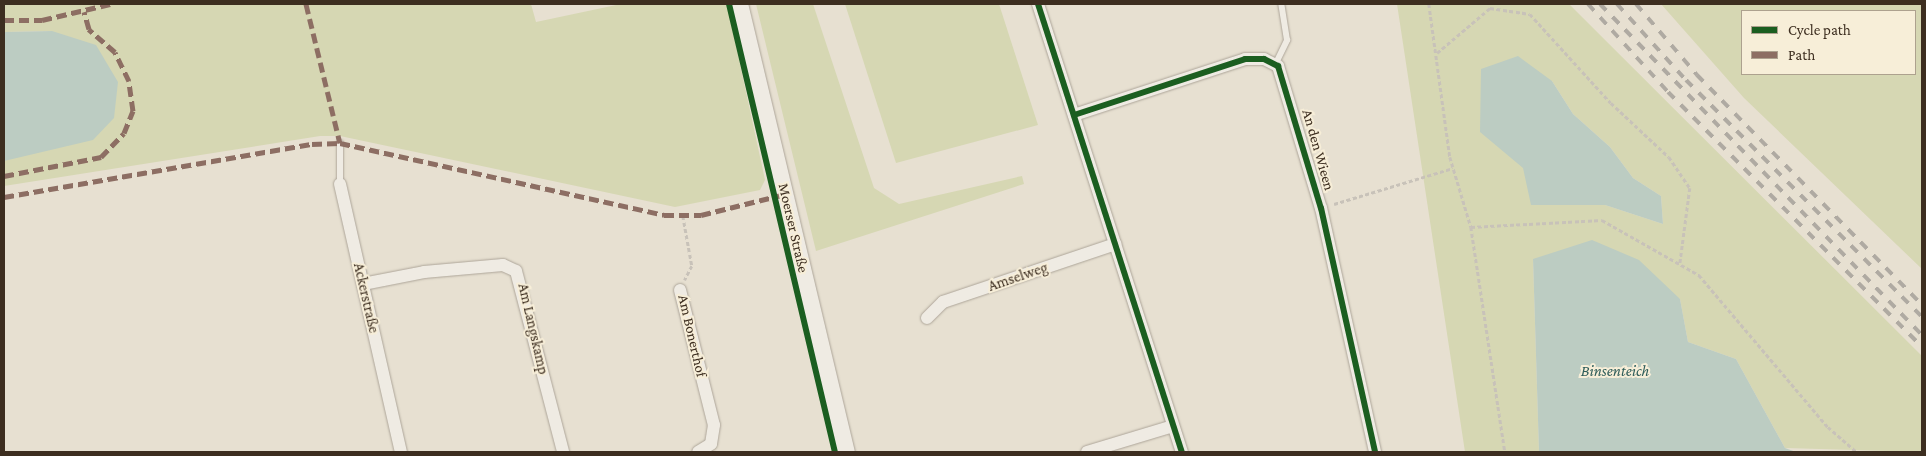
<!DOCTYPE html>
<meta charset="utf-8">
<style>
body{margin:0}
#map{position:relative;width:1926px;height:456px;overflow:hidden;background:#e7e0d1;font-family:"Crimson Pro",serif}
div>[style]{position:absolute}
.green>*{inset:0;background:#d6d7b3}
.water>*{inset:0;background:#bcccc2}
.path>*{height:2.5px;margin-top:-1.25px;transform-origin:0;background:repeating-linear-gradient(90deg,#c8c2b9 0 4px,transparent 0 6.5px)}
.roads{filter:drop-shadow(0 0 1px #ada599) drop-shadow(0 0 1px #ada599)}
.service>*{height:6px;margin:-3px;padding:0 3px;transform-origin:3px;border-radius:3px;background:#efebe3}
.minor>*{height:12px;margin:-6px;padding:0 6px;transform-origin:6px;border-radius:6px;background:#efebe3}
.secondary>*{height:18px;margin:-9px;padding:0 9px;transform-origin:9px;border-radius:9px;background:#efebe3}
.rail>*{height:4px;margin-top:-2px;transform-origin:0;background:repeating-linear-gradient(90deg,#afaaa2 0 9px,transparent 0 18px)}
.quiet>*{height:5px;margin-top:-2.5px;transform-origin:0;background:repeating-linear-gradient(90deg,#8d6e63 0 10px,transparent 0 15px)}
.cycleway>*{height:6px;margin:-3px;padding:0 3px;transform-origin:3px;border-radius:3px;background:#1b5e20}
span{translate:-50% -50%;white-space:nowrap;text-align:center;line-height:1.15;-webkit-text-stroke:4px #f7eed8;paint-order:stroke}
.street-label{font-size:15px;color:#3d2e20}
.water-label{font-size:16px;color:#2f5d5a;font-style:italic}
.frame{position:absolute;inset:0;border:5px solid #3d2e20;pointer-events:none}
.legend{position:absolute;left:1741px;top:10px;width:175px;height:65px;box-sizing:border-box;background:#f7eed8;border:1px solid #ada18e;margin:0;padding:6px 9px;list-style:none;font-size:15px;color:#3d2e20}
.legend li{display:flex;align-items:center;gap:10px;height:25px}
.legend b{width:25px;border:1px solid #ada18e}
</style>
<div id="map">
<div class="green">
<div style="clip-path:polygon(4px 4px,531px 4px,536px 22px,621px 4px,727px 4px,765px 180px,760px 190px,675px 207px,340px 136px,320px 136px,4px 186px,4px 161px,42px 148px,52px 31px,4px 32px)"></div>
<div style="clip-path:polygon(756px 4px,813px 4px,874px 188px,899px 204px,1022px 176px,1024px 184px,816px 251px)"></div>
<div style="clip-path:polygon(845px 4px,999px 4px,1038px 125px,896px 163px)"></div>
<div style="clip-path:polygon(evenodd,1397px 4px,1569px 4px,1922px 356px,1922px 452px,1785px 448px,1736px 359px,1688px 342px,1680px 299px,1533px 259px,1539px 452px,1465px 452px,1397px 4px,1552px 81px,1573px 114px,1610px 147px,1633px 178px,1661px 196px,1663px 224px,1605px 205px,1532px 205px,1524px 168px,1552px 81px)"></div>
<div style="clip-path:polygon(evenodd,1661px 4px,1922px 4px,1922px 269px,1744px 98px,1661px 4px,1915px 11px,1915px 74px,1742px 74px,1742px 11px,1915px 11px)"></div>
</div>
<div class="water">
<div style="clip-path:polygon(52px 31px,96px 45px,118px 82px,114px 118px,93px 140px,4px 161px,4px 32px)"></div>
<div style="clip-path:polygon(1518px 56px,1552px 81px,1573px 114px,1610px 147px,1633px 178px,1661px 196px,1663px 224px,1605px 205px,1531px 205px,1523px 168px,1480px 132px,1481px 69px)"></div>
<div style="clip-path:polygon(1592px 240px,1639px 260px,1680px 299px,1688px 342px,1736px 359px,1785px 448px,1796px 452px,1539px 452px,1533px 259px)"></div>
</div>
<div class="path">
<div style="left:1429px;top:4px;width:154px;rotate:82.2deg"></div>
<div style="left:1450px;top:157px;width:73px;rotate:73.3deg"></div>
<div style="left:1471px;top:227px;width:228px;rotate:81.4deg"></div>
<div style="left:1437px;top:53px;width:70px;rotate:-40.3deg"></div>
<div style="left:1490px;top:8px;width:40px;rotate:8.5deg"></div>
<div style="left:1530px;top:14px;width:120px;rotate:47.7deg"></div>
<div style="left:1611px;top:103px;width:79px;rotate:43deg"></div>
<div style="left:1669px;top:157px;width:37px;rotate:56deg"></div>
<div style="left:1690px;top:188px;width:77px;rotate:97.5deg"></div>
<div style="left:1334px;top:204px;width:124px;rotate:-16.8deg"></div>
<div style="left:683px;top:216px;width:51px;rotate:79.8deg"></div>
<div style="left:692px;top:266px;width:16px;rotate:117deg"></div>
<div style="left:1471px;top:227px;width:131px;rotate:-3.1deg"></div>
<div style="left:1602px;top:220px;width:112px;rotate:29.6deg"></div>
<div style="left:1699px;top:275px;width:199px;rotate:49.7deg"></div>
<div style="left:1828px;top:427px;width:38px;rotate:41deg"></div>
</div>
<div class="roads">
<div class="service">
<div style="left:1275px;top:65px;width:28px;rotate:-64deg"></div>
<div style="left:1287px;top:40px;width:36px;rotate:-99deg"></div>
<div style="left:340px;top:143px;width:41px;rotate:90deg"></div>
</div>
<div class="minor">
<div style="left:1038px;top:4px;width:471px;rotate:72.2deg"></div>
<div style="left:1074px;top:115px;width:180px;rotate:-18.1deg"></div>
<div style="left:1245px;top:59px;width:19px"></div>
<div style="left:1264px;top:59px;width:16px;rotate:27deg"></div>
<div style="left:1278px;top:66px;width:148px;rotate:73.2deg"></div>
<div style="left:1321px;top:208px;width:250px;rotate:77.5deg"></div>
<div style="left:340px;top:184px;width:275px;rotate:77.2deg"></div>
<div style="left:363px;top:284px;width:62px;rotate:-11.1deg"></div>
<div style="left:424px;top:272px;width:79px;rotate:-5.1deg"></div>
<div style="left:503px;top:265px;width:14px;rotate:25deg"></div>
<div style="left:516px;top:271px;width:187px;rotate:75.4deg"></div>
<div style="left:680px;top:290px;width:139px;rotate:75.9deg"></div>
<div style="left:714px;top:425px;width:19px;rotate:99deg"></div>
<div style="left:711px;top:444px;width:15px;rotate:148deg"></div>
<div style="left:927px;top:318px;width:23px;rotate:-45deg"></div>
<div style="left:943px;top:302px;width:182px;rotate:-18.6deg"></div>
<div style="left:1087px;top:452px;width:90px;rotate:-16.8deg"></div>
</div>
<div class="secondary">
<div style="left:739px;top:4px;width:461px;rotate:76.6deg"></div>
</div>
</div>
<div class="rail">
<div style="left:1588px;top:4px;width:119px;rotate:47.7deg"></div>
<div style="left:1668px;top:92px;width:360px;rotate:45.1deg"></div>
<div style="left:1600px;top:4px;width:462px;rotate:45.8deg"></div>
<div style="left:1617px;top:4px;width:103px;rotate:47.8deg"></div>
<div style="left:1686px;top:80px;width:334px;rotate:45.1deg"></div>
<div style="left:1636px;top:4px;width:94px;rotate:49.3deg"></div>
<div style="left:1697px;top:75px;width:322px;rotate:45.6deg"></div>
</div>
<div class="quiet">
<div style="left:306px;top:4px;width:143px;rotate:76.3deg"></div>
<div style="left:4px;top:20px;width:38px"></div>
<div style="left:42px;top:20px;width:70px;rotate:-13.2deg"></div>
<div style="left:4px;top:176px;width:99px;rotate:-11.1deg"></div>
<div style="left:101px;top:157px;width:33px;rotate:-46deg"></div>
<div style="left:124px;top:133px;width:24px;rotate:-68deg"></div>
<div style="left:133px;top:111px;width:30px;rotate:-98deg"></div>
<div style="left:129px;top:81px;width:32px;rotate:-116deg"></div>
<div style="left:115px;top:52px;width:35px;rotate:-139deg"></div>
<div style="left:89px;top:29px;width:18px;rotate:-106deg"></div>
<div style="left:4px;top:197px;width:313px;rotate:-9.8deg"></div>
<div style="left:312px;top:144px;width:28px;rotate:-2deg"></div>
<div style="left:340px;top:143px;width:332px;rotate:12.5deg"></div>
<div style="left:664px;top:215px;width:37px"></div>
<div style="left:701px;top:215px;width:87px;rotate:-14deg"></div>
</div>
<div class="cycleway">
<div style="left:729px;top:4px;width:460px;rotate:76.7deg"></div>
<div style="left:1038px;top:4px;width:471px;rotate:72.2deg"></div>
<div style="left:1074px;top:115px;width:180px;rotate:-18.1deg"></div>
<div style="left:1245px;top:59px;width:19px"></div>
<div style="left:1264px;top:59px;width:16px;rotate:27deg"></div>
<div style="left:1278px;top:66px;width:148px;rotate:73.2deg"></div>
<div style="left:1321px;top:208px;width:250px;rotate:77.5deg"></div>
</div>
<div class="street-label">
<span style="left:1318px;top:150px;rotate:74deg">An den Wieen</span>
<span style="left:793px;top:228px;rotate:77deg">Moerser Straße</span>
<span style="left:1018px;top:277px;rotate:-19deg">Amselweg</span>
<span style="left:366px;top:298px;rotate:77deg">Ackerstraße</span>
<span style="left:533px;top:329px;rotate:77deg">Am Langskamp</span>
<span style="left:692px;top:336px;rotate:77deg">Am Bonerthof</span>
</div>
<div class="water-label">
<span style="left:1615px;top:371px">Binsenteich</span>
</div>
<div class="frame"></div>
<ul class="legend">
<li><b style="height:6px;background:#1b5e20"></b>Cycle path</li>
<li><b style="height:6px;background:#8d6e63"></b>Path</li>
</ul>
</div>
